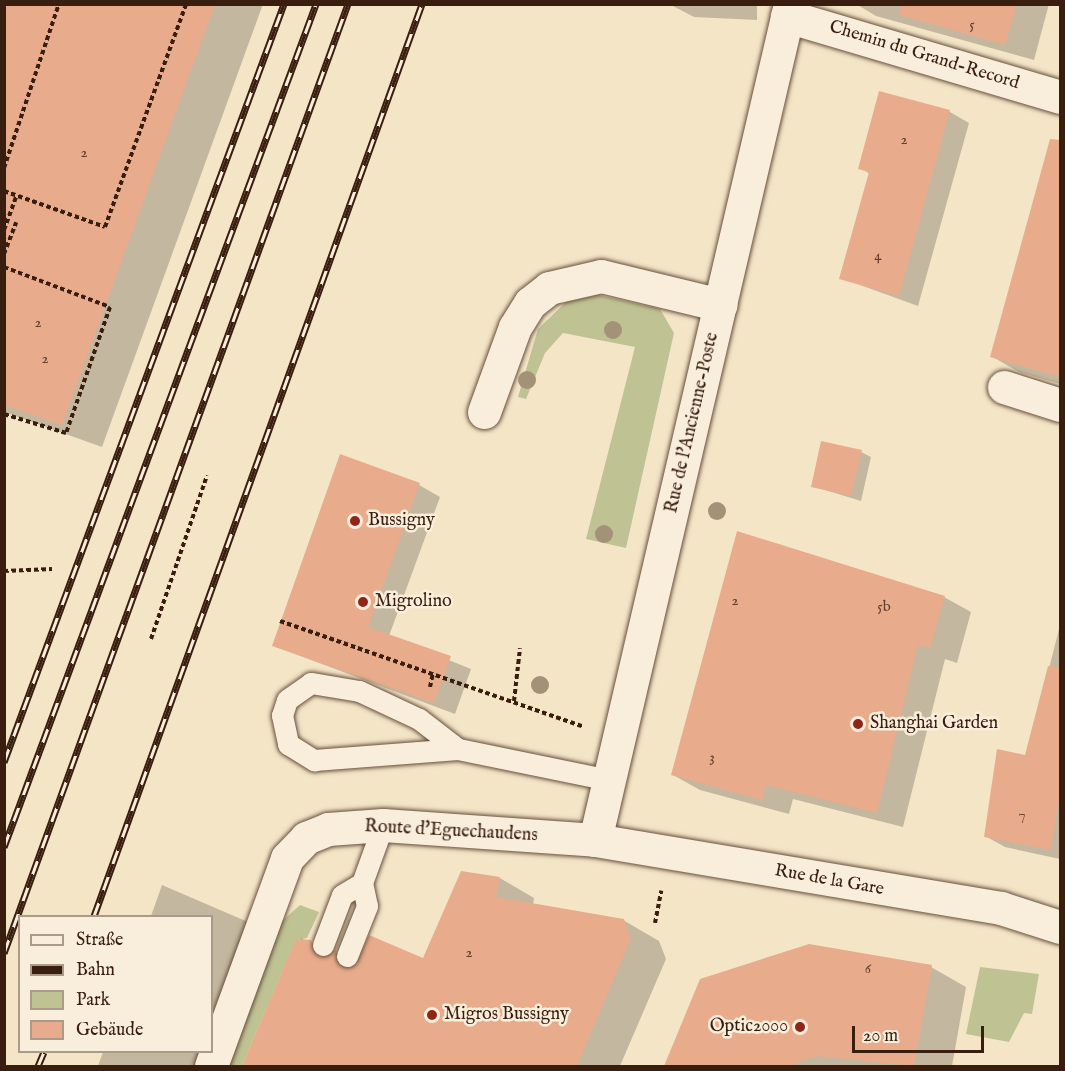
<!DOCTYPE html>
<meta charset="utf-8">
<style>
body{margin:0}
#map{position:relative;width:1065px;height:1071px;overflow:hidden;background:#f4e5c7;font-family:"IM FELL English",serif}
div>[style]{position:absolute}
.green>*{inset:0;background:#bfc393}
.shadow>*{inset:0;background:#0003}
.building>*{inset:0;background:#e8ac8c}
.path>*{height:4px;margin-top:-2px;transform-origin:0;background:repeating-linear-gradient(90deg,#391d0e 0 4.5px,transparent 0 7.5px)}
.roads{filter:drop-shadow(0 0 2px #684f3c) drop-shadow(0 0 2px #684f3c)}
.service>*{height:21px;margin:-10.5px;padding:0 10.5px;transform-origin:10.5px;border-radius:10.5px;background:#f8eedb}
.minor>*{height:33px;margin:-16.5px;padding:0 16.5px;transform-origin:16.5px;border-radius:16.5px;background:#f8eedb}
.rail>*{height:7px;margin-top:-3.5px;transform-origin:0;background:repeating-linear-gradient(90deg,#f8eedb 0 14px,#391d0e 0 28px);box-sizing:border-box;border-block:2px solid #391d0e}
.trees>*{width:18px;height:18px;margin:-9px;border-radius:50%;background:#a39277}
.dots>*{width:16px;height:16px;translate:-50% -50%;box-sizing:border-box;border:3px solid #f8eedb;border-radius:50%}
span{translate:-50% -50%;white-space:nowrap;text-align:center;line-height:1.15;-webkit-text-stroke:5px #f8eedb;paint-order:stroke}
.number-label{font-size:15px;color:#65412e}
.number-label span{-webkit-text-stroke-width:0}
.street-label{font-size:18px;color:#391d0e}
.poi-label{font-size:18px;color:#391d0e}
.left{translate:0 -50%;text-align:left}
.right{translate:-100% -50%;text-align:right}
.frame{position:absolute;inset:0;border:6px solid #391d0e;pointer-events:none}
.legend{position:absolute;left:18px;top:915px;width:195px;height:138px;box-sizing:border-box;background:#f8eedb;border:2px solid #ac9a89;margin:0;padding:8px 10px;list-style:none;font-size:18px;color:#391d0e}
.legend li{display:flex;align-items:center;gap:12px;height:30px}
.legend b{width:30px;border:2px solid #ac9a89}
.scale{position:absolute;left:852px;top:1026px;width:132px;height:27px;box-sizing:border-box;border:3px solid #391d0e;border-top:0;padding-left:8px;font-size:18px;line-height:21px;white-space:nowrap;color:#391d0e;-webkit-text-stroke:4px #f8eedb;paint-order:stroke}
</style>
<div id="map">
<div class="green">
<div style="clip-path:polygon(598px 295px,660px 309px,674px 333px,626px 548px,586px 539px,635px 347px,563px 333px,545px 353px,526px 399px,518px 397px,538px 329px,566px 302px)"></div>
<div style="clip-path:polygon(300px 905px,319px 912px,307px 938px,296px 940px,242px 1066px,229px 1066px,281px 922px)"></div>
<div style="clip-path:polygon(980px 967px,1039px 974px,1032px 1014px,1024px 1013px,1009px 1042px,966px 1034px)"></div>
</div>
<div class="shadow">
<div style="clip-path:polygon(4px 4px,263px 4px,102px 447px,4px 412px)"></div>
<div style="clip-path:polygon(669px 4px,757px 4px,757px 20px,694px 17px)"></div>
<div style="clip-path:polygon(856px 4px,1049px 4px,1034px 60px,876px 16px)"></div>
<div style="clip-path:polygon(880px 92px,950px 112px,969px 123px,918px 306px,841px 278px,870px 174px,860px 168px)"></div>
<div style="clip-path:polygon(1045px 161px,1060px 166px,1060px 384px,1019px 372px,991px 356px)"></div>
<div style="clip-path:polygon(861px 452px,871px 457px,861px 501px,812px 486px)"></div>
<div style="clip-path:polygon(419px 485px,440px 497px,389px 636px,471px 669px,455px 714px,274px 646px)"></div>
<div style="clip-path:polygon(944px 597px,971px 612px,957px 663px,945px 659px,903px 827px,793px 799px,789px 814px,700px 790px,673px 775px)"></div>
<div style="clip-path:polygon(1060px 625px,1060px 859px,1005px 847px,985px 836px,1027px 756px)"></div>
<div style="clip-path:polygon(500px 878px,534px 898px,533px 905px,623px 920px,659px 941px,666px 959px,620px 1066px,245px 1066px,301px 938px,357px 964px,423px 960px)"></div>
<div style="clip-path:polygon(162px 885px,255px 925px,212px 1048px,212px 916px,151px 916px)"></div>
<div style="clip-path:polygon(931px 967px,966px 987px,952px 1066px,666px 1066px,702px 981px)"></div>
<div style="clip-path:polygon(103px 1052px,210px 1052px,205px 1066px,98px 1066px)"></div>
</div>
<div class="building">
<div style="clip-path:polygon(4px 4px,215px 4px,62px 425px,4px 405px)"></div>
<div style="clip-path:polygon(901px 4px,1017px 4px,1005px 45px,899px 15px)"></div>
<div style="clip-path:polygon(879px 91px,950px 110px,899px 296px,839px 279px,869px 172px,858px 169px)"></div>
<div style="clip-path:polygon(1050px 139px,1060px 140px,1060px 377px,990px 357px)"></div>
<div style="clip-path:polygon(821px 441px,862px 450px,851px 496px,811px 487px)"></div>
<div style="clip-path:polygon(340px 454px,420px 483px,368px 627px,451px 656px,434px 703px,272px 646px)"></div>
<div style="clip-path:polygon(737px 531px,945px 596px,930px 648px,918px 645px,877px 813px,766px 785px,762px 800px,671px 775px)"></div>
<div style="clip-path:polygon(1048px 666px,1060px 668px,1060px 793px,1051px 850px,984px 837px,997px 749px,1025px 755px)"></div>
<div style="clip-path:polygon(461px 871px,500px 877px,496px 897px,624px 919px,631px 938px,577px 1066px,242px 1066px,296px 939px,311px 940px,319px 957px,336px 950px,343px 968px,355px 966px,369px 935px,423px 958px)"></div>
<div style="clip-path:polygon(809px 944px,932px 965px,914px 1066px,817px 1056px,789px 1066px,664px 1066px,700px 979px)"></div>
</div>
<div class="path">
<div style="left:4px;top:168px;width:173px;rotate:-71.5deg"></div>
<div style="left:4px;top:191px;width:107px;rotate:19.6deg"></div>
<div style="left:105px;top:227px;width:237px;rotate:-70deg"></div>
<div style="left:4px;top:230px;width:37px;rotate:-70deg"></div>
<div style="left:4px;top:254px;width:34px;rotate:-69deg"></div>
<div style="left:4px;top:267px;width:113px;rotate:20.7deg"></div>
<div style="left:110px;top:307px;width:133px;rotate:109.2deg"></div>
<div style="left:66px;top:433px;width:65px;rotate:-163deg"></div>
<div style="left:4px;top:571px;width:48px;rotate:-2.4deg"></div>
<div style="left:280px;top:621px;width:320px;rotate:19.2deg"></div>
<div style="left:151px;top:639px;width:173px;rotate:-71.1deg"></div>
<div style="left:430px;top:687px;width:14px;rotate:-78deg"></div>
<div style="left:514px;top:701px;width:53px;rotate:-83.5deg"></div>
<div style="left:655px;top:923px;width:33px;rotate:-79deg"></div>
</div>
<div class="roads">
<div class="service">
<div style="left:458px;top:749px;width:49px;rotate:-142.4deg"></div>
<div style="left:419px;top:719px;width:66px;rotate:-155deg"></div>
<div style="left:359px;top:691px;width:49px;rotate:-170.5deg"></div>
<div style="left:311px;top:683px;width:29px;rotate:145deg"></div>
<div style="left:287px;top:700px;width:16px;rotate:108deg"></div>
<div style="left:282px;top:715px;width:30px;rotate:78deg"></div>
<div style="left:288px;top:744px;width:31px;rotate:32deg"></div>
<div style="left:314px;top:760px;width:144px;rotate:-4.4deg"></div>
<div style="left:458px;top:749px;width:154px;rotate:11.6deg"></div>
<div style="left:323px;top:945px;width:53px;rotate:-69.2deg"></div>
<div style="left:342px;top:895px;width:23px;rotate:-31deg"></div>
<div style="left:362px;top:883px;width:62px;rotate:-70.1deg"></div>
<div style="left:347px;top:956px;width:54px;rotate:-68.2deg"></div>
<div style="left:367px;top:906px;width:24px;rotate:-102deg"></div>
</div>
<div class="minor">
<div style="left:787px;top:16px;width:285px;rotate:16.5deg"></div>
<div style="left:1004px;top:387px;width:59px;rotate:17.8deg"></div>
<div style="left:484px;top:412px;width:90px;rotate:-70deg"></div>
<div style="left:515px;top:327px;width:28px;rotate:-58deg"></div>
<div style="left:530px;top:303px;width:24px;rotate:-38deg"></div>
<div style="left:549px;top:288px;width:53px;rotate:-13deg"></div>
<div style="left:601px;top:276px;width:123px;rotate:13.6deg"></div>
<div style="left:595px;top:840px;width:858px;rotate:-76.87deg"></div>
<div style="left:211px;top:1066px;width:221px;rotate:-69.9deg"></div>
<div style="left:287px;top:858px;width:28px;rotate:-46deg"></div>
<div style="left:306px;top:838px;width:24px;rotate:-22deg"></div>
<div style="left:328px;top:829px;width:55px;rotate:-4.2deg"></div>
<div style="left:383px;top:825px;width:213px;rotate:4deg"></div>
<div style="left:595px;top:840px;width:412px;rotate:9.5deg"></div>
<div style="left:1001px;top:908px;width:62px;rotate:17.9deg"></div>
</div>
</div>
<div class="rail">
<div style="left:4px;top:762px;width:808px;rotate:-69.73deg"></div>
<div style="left:4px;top:847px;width:899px;rotate:-69.69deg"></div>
<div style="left:94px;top:916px;width:969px;rotate:-70.22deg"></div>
<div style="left:4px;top:953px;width:1009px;rotate:-70.08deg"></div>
<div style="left:38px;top:1066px;width:15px;rotate:-67deg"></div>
</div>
<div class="trees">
<div style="left:613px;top:330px"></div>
<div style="left:527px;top:380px"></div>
<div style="left:717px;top:511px"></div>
<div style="left:604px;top:534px"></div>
<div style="left:540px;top:685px"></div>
</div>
<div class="dots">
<div style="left:355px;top:521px;background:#8f2418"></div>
<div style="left:363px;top:602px;background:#8f2418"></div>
<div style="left:858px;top:724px;background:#8f2418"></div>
<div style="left:432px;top:1015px;background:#8f2418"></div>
<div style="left:800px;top:1027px;background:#8f2418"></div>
</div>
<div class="number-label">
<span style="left:972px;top:25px">5</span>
<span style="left:904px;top:140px">2</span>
<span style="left:84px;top:153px">2</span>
<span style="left:878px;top:256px">4</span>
<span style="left:38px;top:323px">2</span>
<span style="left:45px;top:359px">2</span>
<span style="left:735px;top:601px">2</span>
<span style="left:884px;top:607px">5b</span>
<span style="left:712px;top:758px">3</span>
<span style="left:1022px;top:815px">7</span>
<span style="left:469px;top:953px">2</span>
<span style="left:868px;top:969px">6</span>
</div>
<div class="street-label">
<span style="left:924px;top:56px;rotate:17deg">Chemin du Grand-Record</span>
<span style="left:693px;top:423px;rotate:-77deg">Rue de l'Ancienne-Poste</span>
<span style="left:451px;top:832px;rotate:3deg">Route d'Eguechaudens</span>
<span style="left:829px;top:881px;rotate:10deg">Rue de la Gare</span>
</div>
<div class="poi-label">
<span class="left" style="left:368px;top:521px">Bussigny</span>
<span class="left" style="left:375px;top:602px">Migrolino</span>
<span class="left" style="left:870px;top:724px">Shanghai Garden</span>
<span class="left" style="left:444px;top:1015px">Migros Bussigny</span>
<span class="right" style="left:788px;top:1027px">Optic2000</span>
</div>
<div class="frame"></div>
<ul class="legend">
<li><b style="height:8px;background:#f8eedb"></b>Straße</li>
<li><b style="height:8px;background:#391d0e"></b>Bahn</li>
<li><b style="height:16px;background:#bfc393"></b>Park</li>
<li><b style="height:16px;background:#e8ac8c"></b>Gebäude</li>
</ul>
<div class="scale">20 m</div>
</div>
